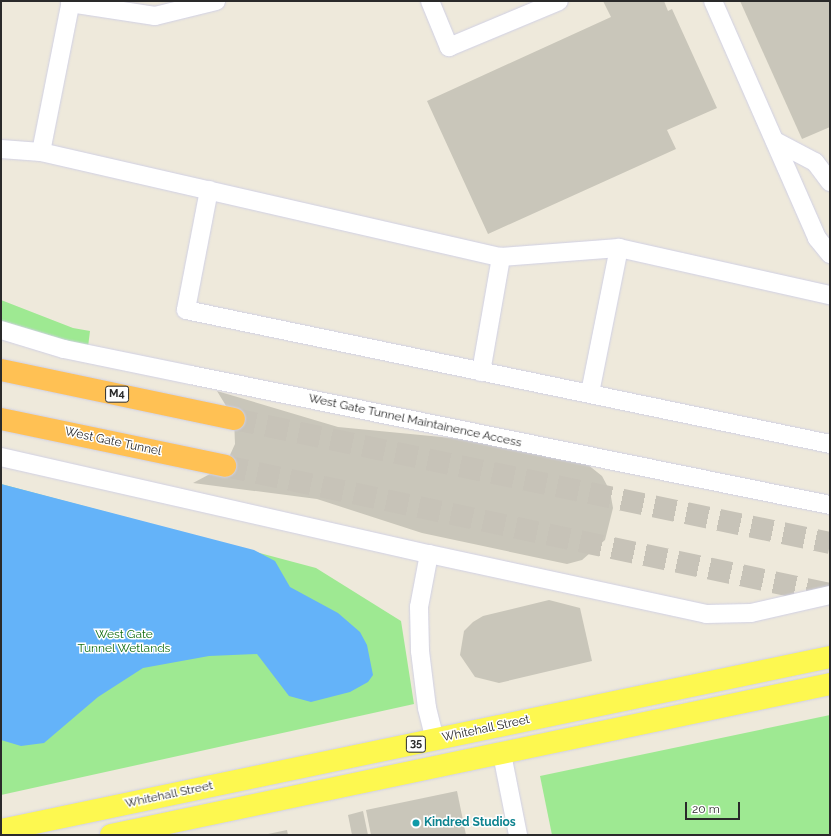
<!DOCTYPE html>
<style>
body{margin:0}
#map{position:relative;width:831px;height:836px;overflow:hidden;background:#eee9db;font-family:Raleway,sans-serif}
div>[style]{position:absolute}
.green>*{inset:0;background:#9ee992}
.water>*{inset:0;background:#64b3f9}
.building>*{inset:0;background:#c9c6ba}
.highway-tunnel>*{height:22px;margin-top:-11px;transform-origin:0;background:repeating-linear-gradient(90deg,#c7c3b8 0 22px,transparent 0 33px)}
.roads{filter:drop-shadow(0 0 1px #d0d0e4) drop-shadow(0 0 1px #d0d0e4)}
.minor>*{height:18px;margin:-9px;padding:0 9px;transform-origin:9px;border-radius:9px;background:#fff}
.major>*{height:22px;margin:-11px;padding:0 11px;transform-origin:11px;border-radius:11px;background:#fdf850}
.highway>*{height:22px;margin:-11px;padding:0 11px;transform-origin:11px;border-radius:11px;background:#ffc154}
.dots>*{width:11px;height:11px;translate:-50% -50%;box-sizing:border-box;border:2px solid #fff;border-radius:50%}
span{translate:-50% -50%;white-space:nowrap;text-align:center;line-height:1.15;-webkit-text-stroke:3px #fff;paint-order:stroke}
.shield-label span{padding:1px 3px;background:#fff;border:1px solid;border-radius:3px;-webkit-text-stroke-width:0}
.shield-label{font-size:11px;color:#2a2a2a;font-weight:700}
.street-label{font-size:12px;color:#2a2a2a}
.park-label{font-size:12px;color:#146e13}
.culture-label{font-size:12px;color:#0d838f;font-weight:700}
.left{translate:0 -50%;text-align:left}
.frame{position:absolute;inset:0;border:2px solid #2a2a2a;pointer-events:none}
.scale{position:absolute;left:685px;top:802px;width:55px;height:18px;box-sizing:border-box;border:2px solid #2a2a2a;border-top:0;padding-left:5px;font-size:12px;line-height:14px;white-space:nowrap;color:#2a2a2a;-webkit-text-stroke:3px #fff;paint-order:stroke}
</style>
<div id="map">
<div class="green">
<div style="clip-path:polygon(1px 300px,73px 328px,90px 331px,88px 347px,1px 324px)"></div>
<div style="clip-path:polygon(1px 484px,316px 568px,401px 621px,414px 704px,1px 795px)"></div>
<div style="clip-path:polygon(830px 715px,830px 835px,552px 835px,540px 776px)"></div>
</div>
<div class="water">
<div style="clip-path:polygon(1px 484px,254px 550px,275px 561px,290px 587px,338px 613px,360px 632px,367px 645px,373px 675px,368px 682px,350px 692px,311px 702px,289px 696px,257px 654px,209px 656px,143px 668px,98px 697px,44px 743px,21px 746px,1px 740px)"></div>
</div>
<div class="building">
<div style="clip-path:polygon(603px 1px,664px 1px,668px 11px,672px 9px,717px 108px,667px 130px,676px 149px,488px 234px,427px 101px,611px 17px)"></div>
<div style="clip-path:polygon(740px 1px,830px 1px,830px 127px,802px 139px)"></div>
<div style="clip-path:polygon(217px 391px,338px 427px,462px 439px,587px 464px,602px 476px,610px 491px,613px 508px,605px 540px,582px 560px,567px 564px,422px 533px,317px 499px,193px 483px,225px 466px,235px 444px,234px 419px)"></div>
<div style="clip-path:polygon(549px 600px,580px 608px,592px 661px,499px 683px,475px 677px,460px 655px,464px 631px,473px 622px,483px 616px)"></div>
<div style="clip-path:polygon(457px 791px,466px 835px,371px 835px,366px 810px)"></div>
<div style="clip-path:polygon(363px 811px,368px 835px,352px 835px,348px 815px)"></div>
<div style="clip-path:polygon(287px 830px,288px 835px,268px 835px,268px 834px)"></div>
</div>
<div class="highway-tunnel">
<div style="left:234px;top:419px;width:609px;rotate:11.75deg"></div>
<div style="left:225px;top:466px;width:618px;rotate:11.95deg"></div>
</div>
<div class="roads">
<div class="minor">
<div style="left:430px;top:1px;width:50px;rotate:67.6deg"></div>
<div style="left:449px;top:47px;width:119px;rotate:-22.7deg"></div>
<div style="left:713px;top:1px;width:259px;rotate:66.3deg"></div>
<div style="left:817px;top:238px;width:21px;rotate:51deg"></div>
<div style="left:70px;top:3px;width:86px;rotate:8.7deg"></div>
<div style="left:155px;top:16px;width:63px;rotate:-13.8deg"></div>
<div style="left:775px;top:141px;width:45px;rotate:27.7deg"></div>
<div style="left:815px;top:162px;width:25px;rotate:53deg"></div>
<div style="left:1px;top:149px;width:40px;rotate:4.3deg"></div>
<div style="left:41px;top:152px;width:472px;rotate:12.9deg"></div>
<div style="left:501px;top:257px;width:118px;rotate:-4.4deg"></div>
<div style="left:619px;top:248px;width:216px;rotate:12.6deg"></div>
<div style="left:41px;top:152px;width:154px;rotate:-78.8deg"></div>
<div style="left:209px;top:190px;width:122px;rotate:100.9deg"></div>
<div style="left:186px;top:310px;width:658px;rotate:11.75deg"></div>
<div style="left:1px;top:330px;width:66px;rotate:16.8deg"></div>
<div style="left:64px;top:349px;width:130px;rotate:11.6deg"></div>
<div style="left:191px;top:375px;width:652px;rotate:11.5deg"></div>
<div style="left:481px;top:372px;width:117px;rotate:-80.1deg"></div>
<div style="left:590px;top:393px;width:148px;rotate:-78.7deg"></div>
<div style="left:1px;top:457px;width:439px;rotate:12.8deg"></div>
<div style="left:429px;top:554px;width:54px;rotate:100.7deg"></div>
<div style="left:419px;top:607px;width:44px;rotate:88.7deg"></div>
<div style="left:420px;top:651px;width:57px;rotate:83deg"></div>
<div style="left:427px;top:708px;width:33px;rotate:76deg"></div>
<div style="left:429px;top:554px;width:283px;rotate:12.2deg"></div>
<div style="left:706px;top:614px;width:45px;rotate:-1.3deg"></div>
<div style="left:751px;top:613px;width:81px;rotate:-12.8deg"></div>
<div style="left:502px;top:754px;width:83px;rotate:78.8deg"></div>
</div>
<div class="major">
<div style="left:1px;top:830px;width:847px;rotate:-11.79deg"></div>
<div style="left:111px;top:835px;width:735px;rotate:-11.86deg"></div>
</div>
<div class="highway">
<div style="left:1px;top:370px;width:238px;rotate:11.9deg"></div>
<div style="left:1px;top:419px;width:229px;rotate:11.8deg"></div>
</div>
</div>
<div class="dots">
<div style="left:416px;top:823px;background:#0f9aa8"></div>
</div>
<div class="shield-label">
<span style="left:117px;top:394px">M4</span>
<span style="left:416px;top:744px">35</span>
</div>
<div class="street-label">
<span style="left:415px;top:421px;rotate:12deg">West Gate Tunnel Maintainence Access</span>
<span style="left:113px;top:442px;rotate:12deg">West Gate Tunnel</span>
<span style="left:486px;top:729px;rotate:-12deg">Whitehall Street</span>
<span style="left:169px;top:795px;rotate:-12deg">Whitehall Street</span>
</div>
<div class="park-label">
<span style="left:124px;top:642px">West Gate<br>Tunnel Wetlands</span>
</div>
<div class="culture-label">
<span class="left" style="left:424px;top:823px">Kindred Studios</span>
</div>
<div class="frame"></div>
<div class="scale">20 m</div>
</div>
